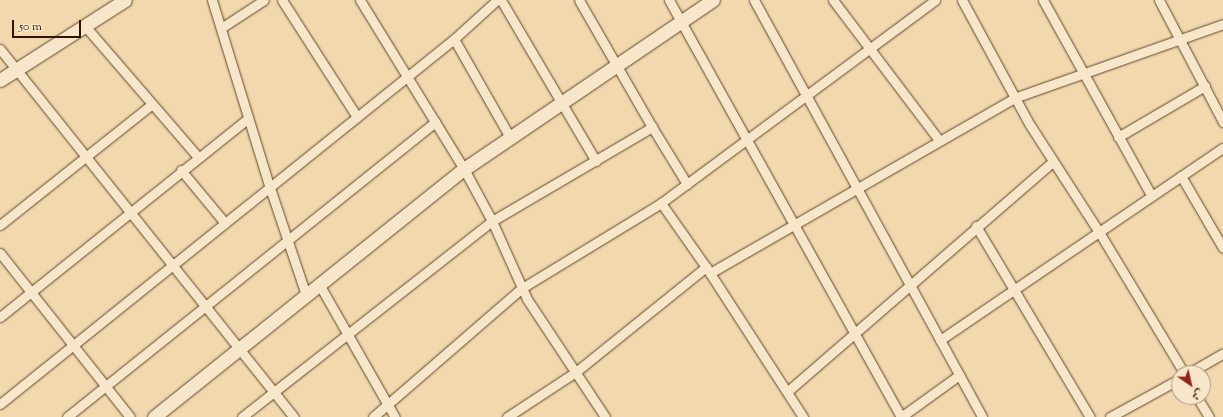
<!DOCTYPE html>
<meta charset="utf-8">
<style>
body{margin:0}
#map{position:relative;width:1223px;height:417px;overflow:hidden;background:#f2d9ad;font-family:"Sorts Mill Goudy",Amiri,serif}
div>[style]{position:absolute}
.roads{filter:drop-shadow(0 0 1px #61462b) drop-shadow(0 0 1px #61462b)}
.street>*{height:9px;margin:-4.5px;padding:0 4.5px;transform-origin:4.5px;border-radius:4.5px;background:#f7e6ca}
.secondary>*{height:13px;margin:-6.5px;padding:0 6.5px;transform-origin:6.5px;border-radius:6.5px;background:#f7e6ca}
span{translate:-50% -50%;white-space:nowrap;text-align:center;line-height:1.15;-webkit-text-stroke:4px #f7e6ca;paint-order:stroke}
.north{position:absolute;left:1171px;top:365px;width:40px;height:40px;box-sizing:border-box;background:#f7e6ca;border:1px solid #a89279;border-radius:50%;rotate:146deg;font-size:11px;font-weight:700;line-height:16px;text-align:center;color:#311500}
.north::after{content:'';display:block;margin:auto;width:14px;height:18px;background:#8f2418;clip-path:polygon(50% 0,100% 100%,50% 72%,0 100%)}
.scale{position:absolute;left:12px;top:20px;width:69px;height:18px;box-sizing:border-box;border:2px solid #311500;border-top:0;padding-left:5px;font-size:12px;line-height:14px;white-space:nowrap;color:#311500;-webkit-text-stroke:3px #f7e6ca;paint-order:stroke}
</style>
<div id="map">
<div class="roads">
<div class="street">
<div style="left:212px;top:0;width:197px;rotate:72.9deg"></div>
<div style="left:270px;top:188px;width:113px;rotate:71.4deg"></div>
<div style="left:282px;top:0;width:139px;rotate:57.3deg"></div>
<div style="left:360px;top:0;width:198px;rotate:58.4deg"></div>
<div style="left:464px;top:169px;width:59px;rotate:61.7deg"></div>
<div style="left:492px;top:221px;width:85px;rotate:65.8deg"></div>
<div style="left:527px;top:299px;width:141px;rotate:56.5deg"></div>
<div style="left:501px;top:0;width:187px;rotate:59.5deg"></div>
<div style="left:669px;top:0;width:477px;rotate:60.9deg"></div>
<div style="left:754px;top:0;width:475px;rotate:61.3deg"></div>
<div style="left:833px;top:0;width:176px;rotate:52.9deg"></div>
<div style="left:962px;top:0;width:142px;rotate:61.5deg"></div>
<div style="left:1030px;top:125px;width:127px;rotate:57.2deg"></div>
<div style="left:1099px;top:232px;width:165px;rotate:58.9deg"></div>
<div style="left:1043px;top:0;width:223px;rotate:61deg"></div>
<div style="left:1159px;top:0;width:138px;rotate:62.3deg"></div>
<div style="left:85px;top:26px;width:173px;rotate:49.2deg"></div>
<div style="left:221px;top:28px;width:51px;rotate:-33.1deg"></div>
<div style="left:454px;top:39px;width:113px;rotate:60.3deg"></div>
<div style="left:0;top:49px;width:471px;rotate:51.4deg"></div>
<div style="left:652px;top:127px;width:67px;rotate:58.4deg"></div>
<div style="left:1118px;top:137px;width:101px;rotate:-30.4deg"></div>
<div style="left:181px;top:170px;width:69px;rotate:50.3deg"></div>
<div style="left:1181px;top:176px;width:83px;rotate:59.7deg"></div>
<div style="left:661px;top:203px;width:78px;rotate:54.9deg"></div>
<div style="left:706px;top:267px;width:179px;rotate:57.1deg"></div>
<div style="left:0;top:225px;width:194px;rotate:-38.5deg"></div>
<div style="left:976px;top:226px;width:222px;rotate:59.2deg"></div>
<div style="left:0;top:253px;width:209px;rotate:51.6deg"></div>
<div style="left:710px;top:273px;width:351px;rotate:-29.9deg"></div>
<div style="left:1014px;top:98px;width:222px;rotate:-19.5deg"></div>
<div style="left:319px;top:284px;width:153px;rotate:60.3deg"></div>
<div style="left:0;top:317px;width:318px;rotate:-38.7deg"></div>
<div style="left:940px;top:340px;width:342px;rotate:-34.2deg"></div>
<div style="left:1189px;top:373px;width:39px;rotate:-30deg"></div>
<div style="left:788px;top:391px;width:349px;rotate:-40.9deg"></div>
<div style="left:1197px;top:397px;width:23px;rotate:59deg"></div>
<div style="left:0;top:404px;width:583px;rotate:-38.8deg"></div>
<div style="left:454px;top:39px;width:58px;rotate:-42.2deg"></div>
<div style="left:67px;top:417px;width:472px;rotate:-38.7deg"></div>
<div style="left:242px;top:417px;width:318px;rotate:-38.1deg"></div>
<div style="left:492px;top:221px;width:186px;rotate:-30.4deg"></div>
<div style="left:652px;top:127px;width:146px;rotate:-119.9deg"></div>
<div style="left:373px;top:417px;width:197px;rotate:-40.9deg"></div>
<div style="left:522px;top:288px;width:163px;rotate:-31.4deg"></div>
<div style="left:661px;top:203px;width:341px;rotate:-36.5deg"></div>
<div style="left:507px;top:417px;width:84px;rotate:-33.3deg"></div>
<div style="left:577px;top:371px;width:166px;rotate:-38.9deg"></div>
<div style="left:901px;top:417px;width:72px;rotate:-35.9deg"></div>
<div style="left:1110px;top:417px;width:79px;rotate:-28.8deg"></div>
</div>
<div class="secondary">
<div style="left:0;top:80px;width:148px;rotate:-32.6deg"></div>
<div style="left:154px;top:417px;width:397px;rotate:-38.7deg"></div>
<div style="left:464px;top:169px;width:301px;rotate:-34.2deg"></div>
</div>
</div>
<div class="north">ش</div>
<div class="scale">50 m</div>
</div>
